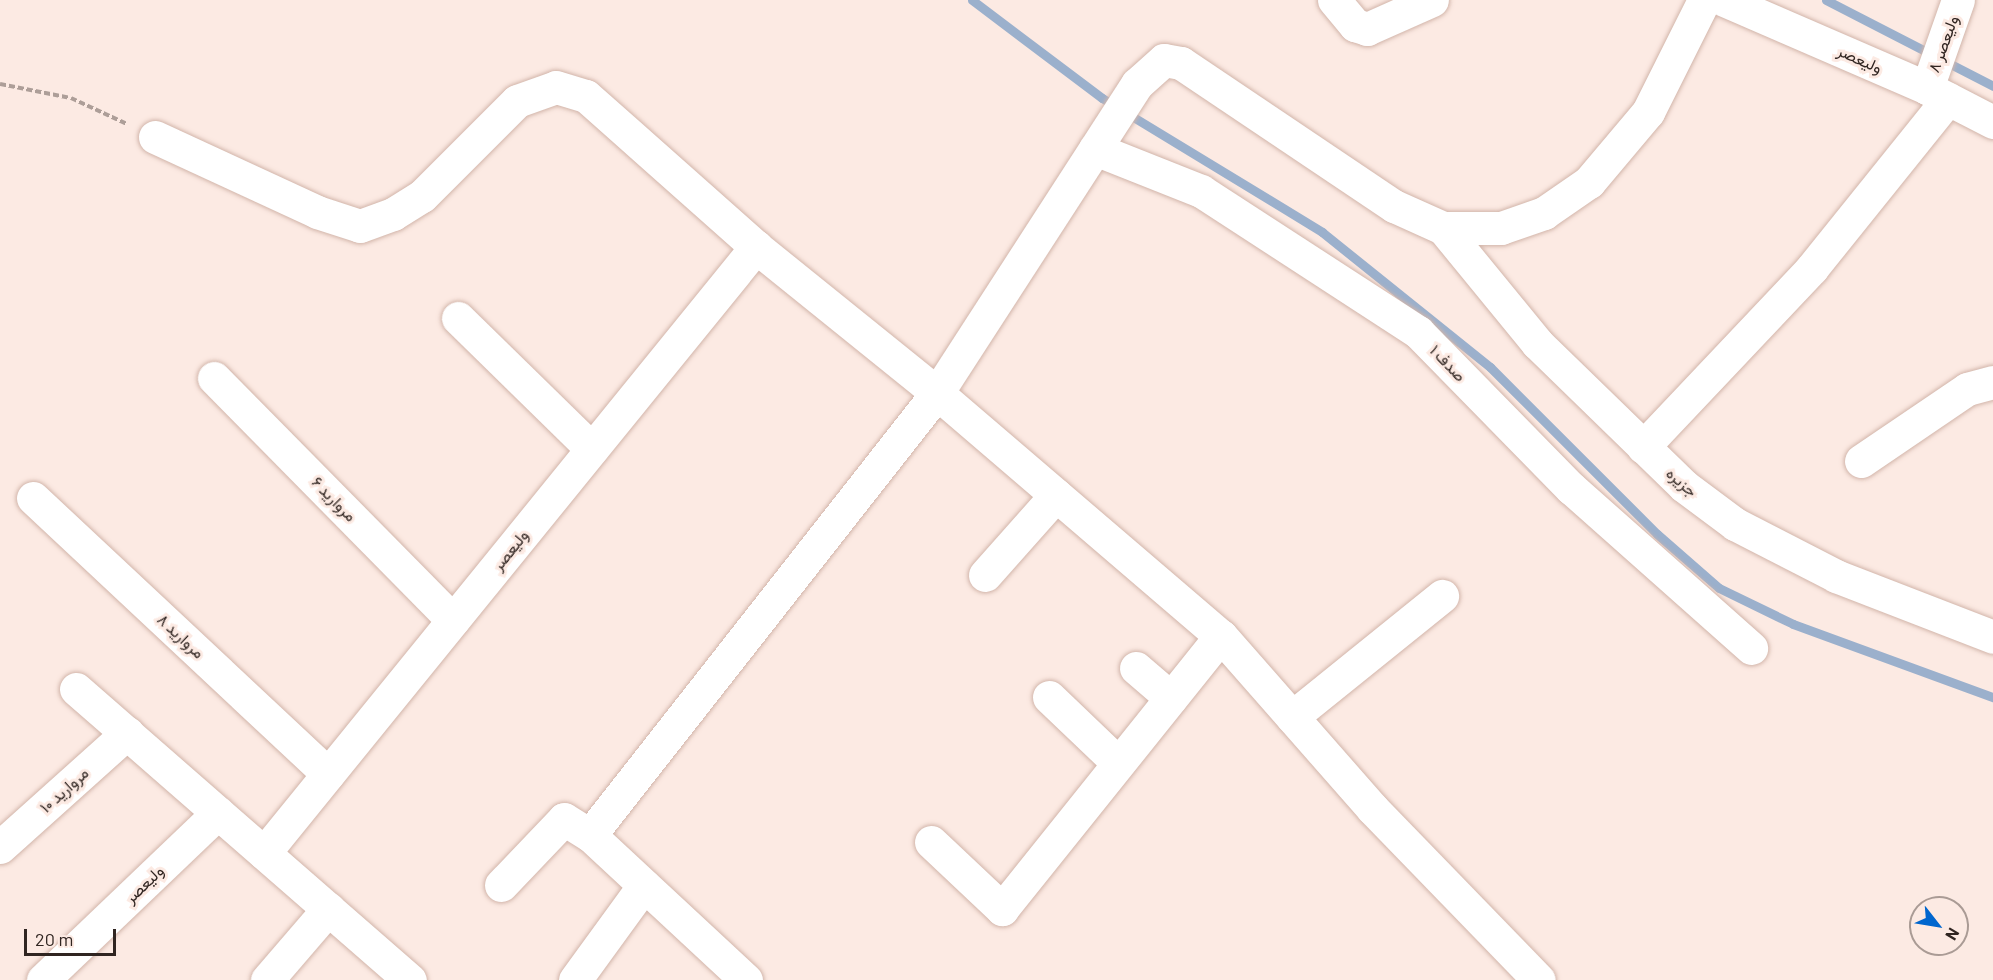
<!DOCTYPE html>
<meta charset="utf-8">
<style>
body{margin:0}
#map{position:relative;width:1993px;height:980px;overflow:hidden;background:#fceae3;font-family:Barlow,Vazirmatn,sans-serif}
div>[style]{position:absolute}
.stream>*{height:9px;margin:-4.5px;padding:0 4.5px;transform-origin:4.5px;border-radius:4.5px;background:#9bb0cc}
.path>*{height:4px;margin-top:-2px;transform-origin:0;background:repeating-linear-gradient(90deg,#ad9e98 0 6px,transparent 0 9px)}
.roads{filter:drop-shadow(0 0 2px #d2b5aa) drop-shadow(0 0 2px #d2b5aa)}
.minor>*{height:33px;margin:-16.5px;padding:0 16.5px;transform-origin:16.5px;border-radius:16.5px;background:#fff}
span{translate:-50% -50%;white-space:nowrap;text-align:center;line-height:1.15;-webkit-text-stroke:6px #fceae3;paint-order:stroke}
.street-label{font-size:16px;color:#302521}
.north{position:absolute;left:1909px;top:896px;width:60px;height:60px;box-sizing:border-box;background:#fceae3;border:2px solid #aa9b95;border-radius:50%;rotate:121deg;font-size:16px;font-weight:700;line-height:24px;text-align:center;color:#302521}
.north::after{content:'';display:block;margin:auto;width:21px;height:27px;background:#0066ce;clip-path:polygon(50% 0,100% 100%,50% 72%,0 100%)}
.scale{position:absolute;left:24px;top:929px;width:92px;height:27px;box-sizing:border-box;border:3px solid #302521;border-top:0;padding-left:8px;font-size:18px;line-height:21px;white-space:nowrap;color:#302521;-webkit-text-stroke:4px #fceae3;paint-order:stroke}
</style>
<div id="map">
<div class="stream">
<div style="left:972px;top:0;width:163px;rotate:37deg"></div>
<div style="left:1102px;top:98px;width:258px;rotate:31.3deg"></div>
<div style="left:1322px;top:232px;width:216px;rotate:38.8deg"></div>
<div style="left:1490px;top:367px;width:236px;rotate:45deg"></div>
<div style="left:1657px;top:534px;width:82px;rotate:41.1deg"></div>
<div style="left:1719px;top:588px;width:82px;rotate:25.9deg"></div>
<div style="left:1793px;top:624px;width:213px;rotate:20.1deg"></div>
<div style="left:1826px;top:0;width:188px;rotate:27.2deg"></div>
</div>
<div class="path">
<div style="left:0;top:84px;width:72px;rotate:11.2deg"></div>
<div style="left:71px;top:98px;width:62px;rotate:24.9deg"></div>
</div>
<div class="roads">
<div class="minor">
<div style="left:1334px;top:0;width:33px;rotate:50deg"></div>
<div style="left:1355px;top:25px;width:13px;rotate:18deg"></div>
<div style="left:1367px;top:29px;width:71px;rotate:-24deg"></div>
<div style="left:1724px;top:0;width:221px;rotate:23.4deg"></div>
<div style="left:1927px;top:88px;width:74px;rotate:27.3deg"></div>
<div style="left:1927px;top:88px;width:93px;rotate:-70.6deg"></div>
<div style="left:155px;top:137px;width:179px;rotate:24.8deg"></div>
<div style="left:317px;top:212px;width:45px;rotate:18deg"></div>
<div style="left:360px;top:226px;width:35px;rotate:-20deg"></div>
<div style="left:393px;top:214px;width:34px;rotate:-32deg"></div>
<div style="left:422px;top:196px;width:134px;rotate:-45deg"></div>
<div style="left:517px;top:101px;width:41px;rotate:-19.7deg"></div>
<div style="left:556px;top:87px;width:31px;rotate:17deg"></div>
<div style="left:586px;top:96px;width:227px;rotate:41.6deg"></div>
<div style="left:756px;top:247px;width:233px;rotate:38.9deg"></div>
<div style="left:937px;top:393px;width:374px;rotate:40.6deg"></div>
<div style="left:1221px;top:636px;width:230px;rotate:48.7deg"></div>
<div style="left:1373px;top:809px;width:238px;rotate:45.9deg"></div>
<div style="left:1095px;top:149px;width:114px;rotate:21.6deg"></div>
<div style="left:1201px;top:191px;width:259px;rotate:33deg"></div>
<div style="left:1418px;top:332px;width:219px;rotate:45.6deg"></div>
<div style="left:1571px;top:488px;width:241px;rotate:41.6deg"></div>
<div style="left:1443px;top:228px;width:149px;rotate:50.7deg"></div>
<div style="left:1537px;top:343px;width:205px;rotate:44.2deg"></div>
<div style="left:1684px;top:486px;width:64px;rotate:36.7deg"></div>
<div style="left:1735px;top:524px;width:114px;rotate:27.2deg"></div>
<div style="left:1836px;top:576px;width:168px;rotate:21.2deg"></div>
<div style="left:458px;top:318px;width:187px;rotate:44.4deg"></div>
<div style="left:214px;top:378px;width:340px;rotate:45.4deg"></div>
<div style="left:1643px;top:447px;width:246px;rotate:-46.6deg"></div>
<div style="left:1812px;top:268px;width:217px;rotate:-51.2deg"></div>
<div style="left:1861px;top:461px;width:128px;rotate:-34.2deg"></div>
<div style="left:1967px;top:389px;width:27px;rotate:-15deg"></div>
<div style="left:33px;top:498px;width:404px;rotate:43.1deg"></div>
<div style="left:985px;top:575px;width:107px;rotate:-48.4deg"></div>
<div style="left:1136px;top:668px;width:46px;rotate:40.6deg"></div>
<div style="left:76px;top:689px;width:443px;rotate:41.1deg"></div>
<div style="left:1049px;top:697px;width:95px;rotate:43.7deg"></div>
<div style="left:1292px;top:717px;width:193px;rotate:-38.9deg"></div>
<div style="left:931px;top:842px;width:98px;rotate:43.3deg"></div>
<div style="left:1002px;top:909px;width:350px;rotate:-51.3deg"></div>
<div style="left:0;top:847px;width:171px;rotate:-41.9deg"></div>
<div style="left:264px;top:853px;width:781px;rotate:-50.93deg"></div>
<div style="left:501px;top:885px;width:91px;rotate:-46.3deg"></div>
<div style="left:564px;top:819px;width:31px;rotate:32deg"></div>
<div style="left:43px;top:980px;width:242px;rotate:-43.7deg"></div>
<div style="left:267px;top:980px;width:94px;rotate:-49.3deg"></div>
<div style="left:575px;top:980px;width:117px;rotate:-54deg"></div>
<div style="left:746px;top:980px;width:213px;rotate:-137.1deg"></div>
<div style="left:590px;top:835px;width:562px;rotate:-51.87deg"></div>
<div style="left:937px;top:393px;width:368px;rotate:-57.1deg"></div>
<div style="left:1137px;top:84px;width:36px;rotate:-42deg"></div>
<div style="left:1164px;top:60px;width:17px;rotate:10deg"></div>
<div style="left:1181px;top:63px;width:257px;rotate:33.9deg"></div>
<div style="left:1394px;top:206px;width:54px;rotate:24.2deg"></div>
<div style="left:1443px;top:228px;width:58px"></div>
<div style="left:1501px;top:228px;width:46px;rotate:-19.2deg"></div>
<div style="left:1544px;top:213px;width:55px;rotate:-34.6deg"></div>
<div style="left:1589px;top:182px;width:92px;rotate:-49.9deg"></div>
<div style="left:1648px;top:112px;width:125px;rotate:-63.4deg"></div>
</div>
</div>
<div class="street-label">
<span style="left:1943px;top:44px;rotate:-70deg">ولیعصر ۸</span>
<span style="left:1860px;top:59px;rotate:24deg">ولیعصر</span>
<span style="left:1448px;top:363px;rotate:46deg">صدف ۱</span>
<span style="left:1682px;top:482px;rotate:41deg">جزیره</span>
<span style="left:334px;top:499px;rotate:45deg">مروارید ۶</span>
<span style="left:510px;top:550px;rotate:-51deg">ولیعصر</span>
<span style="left:181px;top:636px;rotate:43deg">مروارید ۸</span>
<span style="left:64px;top:790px;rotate:-42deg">مروارید ۱۰</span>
<span style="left:144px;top:884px;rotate:-44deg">ولیعصر</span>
</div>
<div class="north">N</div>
<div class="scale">20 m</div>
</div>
